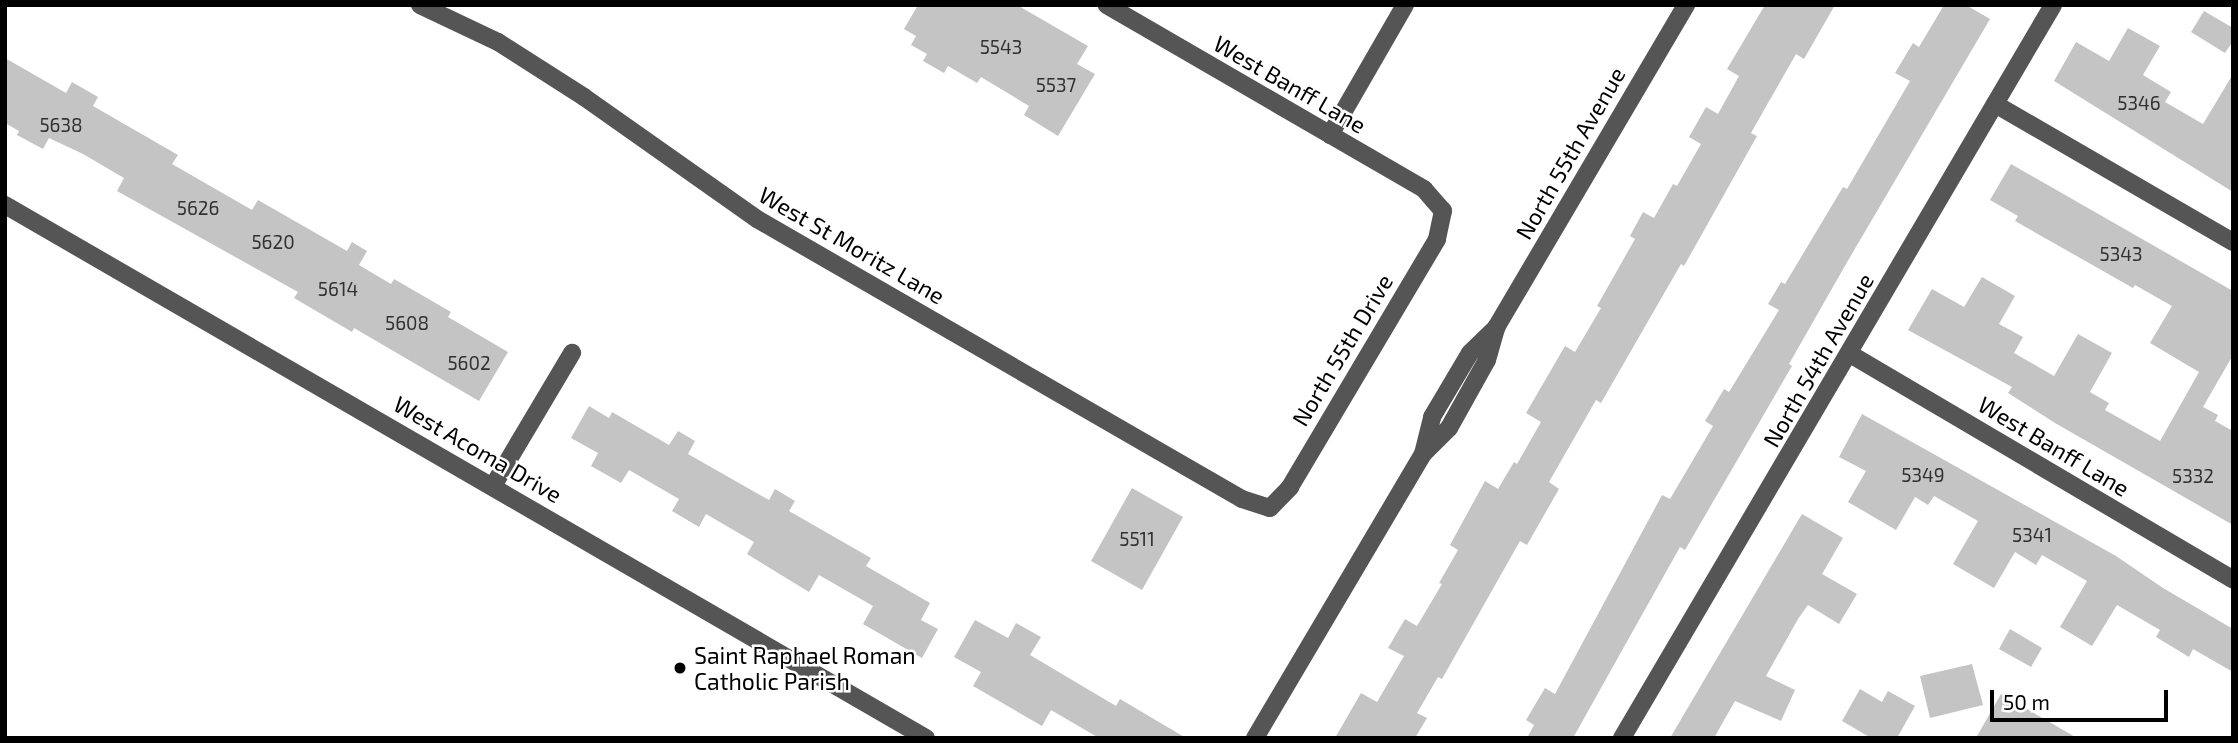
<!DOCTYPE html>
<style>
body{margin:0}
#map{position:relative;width:2238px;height:743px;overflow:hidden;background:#fff;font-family:"Exo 2",sans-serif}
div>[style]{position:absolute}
.building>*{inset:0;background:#c4c4c4}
.minor>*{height:18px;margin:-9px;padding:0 9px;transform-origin:9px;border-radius:9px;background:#555}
.dots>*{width:19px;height:19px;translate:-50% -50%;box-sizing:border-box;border:4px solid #fff;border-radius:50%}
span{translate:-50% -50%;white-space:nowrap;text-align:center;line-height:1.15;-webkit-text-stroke:5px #fff;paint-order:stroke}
.number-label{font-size:19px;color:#313131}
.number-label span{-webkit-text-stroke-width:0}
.street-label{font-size:23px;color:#000}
.poi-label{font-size:23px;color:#000}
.left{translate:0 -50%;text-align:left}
.frame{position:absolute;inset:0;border:7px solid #000;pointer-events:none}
.scale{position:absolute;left:1990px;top:690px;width:178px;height:32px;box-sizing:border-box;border:4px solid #000;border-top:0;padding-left:9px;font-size:21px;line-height:24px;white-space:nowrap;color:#000;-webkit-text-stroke:5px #fff;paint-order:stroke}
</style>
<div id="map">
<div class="building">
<div style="clip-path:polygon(918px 5px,1017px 5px,1088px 46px,1077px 64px,1095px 74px,1058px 136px,1024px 115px,1029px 106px,981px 77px,977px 83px,948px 66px,944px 73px,923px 61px,927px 54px,911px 45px,916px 36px,904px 29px)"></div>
<div style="clip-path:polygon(1765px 5px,1835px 5px,1804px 59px,1796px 54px,1751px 133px,1757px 136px,1684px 266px,1681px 264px,1601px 403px,1596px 400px,1549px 482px,1559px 489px,1527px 545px,1520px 541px,1442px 679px,1438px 677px,1417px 713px,1427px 718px,1415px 738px,1335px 738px,1361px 693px,1377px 702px,1404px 656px,1388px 648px,1405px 619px,1417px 626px,1442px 584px,1439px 583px,1458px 550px,1450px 545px,1485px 481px,1498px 489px,1514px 462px,1517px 464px,1541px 422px,1526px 413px,1565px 346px,1575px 352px,1601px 308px,1597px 306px,1635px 239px,1630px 236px,1643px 212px,1654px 218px,1673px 184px,1677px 186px,1701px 144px,1689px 137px,1706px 107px,1718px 114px,1739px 76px,1727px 69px)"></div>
<div style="clip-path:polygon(1944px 5px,1966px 5px,1990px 19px,1846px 264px,1789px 364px,1792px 366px,1685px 550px,1680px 547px,1573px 738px,1527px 738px,1534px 725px,1526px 720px,1545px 688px,1555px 694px,1662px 495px,1670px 499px,1713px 426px,1705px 421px,1724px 389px,1729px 392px,1779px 310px,1768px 304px,1781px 282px,1785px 284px,1843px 187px,1847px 189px,1910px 81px,1895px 73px,1913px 43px,1919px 47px)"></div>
<div style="clip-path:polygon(2204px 11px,2233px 28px,2233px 41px,2225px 53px,2191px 32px)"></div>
<div style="clip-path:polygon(2128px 28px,2160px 46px,2143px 75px,2171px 92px,2165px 102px,2203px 124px,2233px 74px,2233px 192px,2054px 81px,2076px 42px,2109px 61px)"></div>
<div style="clip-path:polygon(5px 58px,66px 93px,72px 82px,98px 97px,93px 106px,178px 155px,172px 164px,252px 210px,258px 200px,347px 251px,352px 242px,367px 251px,359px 265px,391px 284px,394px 279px,451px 312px,448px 317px,508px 352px,479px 401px,354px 328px,352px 332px,294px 298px,298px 292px,117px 191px,124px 178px,83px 154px,49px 138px,43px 149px,17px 135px,19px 131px,5px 123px)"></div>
<div style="clip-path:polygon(2011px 164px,2233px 291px,2233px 355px,2203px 407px,2218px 415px,2215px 421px,2233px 431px,2233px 525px,2055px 423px,2008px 393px,2012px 387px,1908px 330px,1932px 289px,1964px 307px,1982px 277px,2015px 296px,1999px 324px,2023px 337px,2014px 353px,2054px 376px,2078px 334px,2112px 353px,2090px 392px,2109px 403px,2105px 410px,2160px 441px,2199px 372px,2150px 343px,2172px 306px,2135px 285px,2133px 288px,2015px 221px,2018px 216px,1990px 200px)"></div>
<div style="clip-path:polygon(589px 406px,609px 418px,612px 412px,669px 445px,678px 431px,695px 441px,688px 454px,769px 500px,775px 489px,795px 501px,789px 511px,871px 558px,866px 566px,930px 603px,921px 620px,938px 629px,922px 658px,863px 624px,873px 606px,819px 575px,809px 592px,747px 554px,754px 542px,706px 514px,699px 527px,672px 511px,679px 499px,629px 470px,621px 483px,591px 466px,598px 453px,571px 438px)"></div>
<div style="clip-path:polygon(1862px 414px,2116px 556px,2163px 588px,2233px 629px,2233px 672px,2193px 649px,2189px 657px,2156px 637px,2160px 630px,2117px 605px,2092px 646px,2060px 627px,2087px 581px,2042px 555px,2036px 565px,2015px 552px,1994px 588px,1953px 564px,1978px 521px,1934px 496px,1928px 505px,1915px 497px,1896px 530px,1848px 502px,1866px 471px,1839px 457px)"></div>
<div style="clip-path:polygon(1132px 488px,1183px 517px,1142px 590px,1091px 561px)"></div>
<div style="clip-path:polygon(1802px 514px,1843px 538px,1822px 574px,1857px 594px,1839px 624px,1808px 605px,1798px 619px,1766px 676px,1795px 690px,1781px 721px,1735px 701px,1714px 738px,1670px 738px)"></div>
<div style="clip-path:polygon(975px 620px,1008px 638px,1016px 623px,1041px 637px,1030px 655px,1116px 706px,1120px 699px,1186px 738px,1099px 738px,1051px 710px,1042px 726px,973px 686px,981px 672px,954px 657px)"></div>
<div style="clip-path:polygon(2010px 629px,2042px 648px,2031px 667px,1999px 649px)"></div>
<div style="clip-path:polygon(1972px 664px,1983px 705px,1930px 718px,1920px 676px)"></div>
<div style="clip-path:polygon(1860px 689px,1882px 702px,1888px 691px,1915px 706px,1897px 738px,1871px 738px,1842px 721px)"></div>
<div style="clip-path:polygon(2001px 694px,2077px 738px,1976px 738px)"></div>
</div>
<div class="minor">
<div style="left:420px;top:5px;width:86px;rotate:25.4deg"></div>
<div style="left:498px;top:42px;width:102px;rotate:32.6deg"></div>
<div style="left:584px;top:97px;width:212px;rotate:35.2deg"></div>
<div style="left:757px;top:219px;width:560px;rotate:30deg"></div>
<div style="left:1242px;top:499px;width:29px;rotate:18deg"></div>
<div style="left:1270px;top:508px;width:29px;rotate:-46deg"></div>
<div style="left:1290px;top:487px;width:288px;rotate:-59.3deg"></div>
<div style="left:1437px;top:239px;width:29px;rotate:-78deg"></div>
<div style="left:1443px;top:211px;width:29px;rotate:-131deg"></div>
<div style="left:1424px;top:189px;width:367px;rotate:-149.9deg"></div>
<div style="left:1995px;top:104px;width:275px;rotate:30.1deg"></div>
<div style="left:1330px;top:135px;width:150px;rotate:-60deg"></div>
<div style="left:5px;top:205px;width:1064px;rotate:30.06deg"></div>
<div style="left:1850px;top:354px;width:445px;rotate:30.5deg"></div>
<div style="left:1423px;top:454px;width:38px;rotate:-76deg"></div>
<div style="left:1432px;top:417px;width:74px;rotate:-59.3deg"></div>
<div style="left:1470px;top:353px;width:37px;rotate:-44deg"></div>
<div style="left:493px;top:486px;width:155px;rotate:-59.3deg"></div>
<div style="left:1255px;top:738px;width:330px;rotate:-59.4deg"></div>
<div style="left:1423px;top:454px;width:37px;rotate:-45deg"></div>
<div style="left:1449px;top:428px;width:78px;rotate:-60.8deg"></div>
<div style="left:1487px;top:360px;width:35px;rotate:-74deg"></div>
<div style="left:1497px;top:326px;width:373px;rotate:-59.5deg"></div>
<div style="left:1622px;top:738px;width:850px;rotate:-59.54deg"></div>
</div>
<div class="dots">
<div style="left:680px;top:668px;background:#000"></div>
</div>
<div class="number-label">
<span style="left:1001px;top:47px">5543</span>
<span style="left:1056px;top:85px">5537</span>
<span style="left:2139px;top:103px">5346</span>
<span style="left:61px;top:125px">5638</span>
<span style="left:198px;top:208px">5626</span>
<span style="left:273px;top:242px">5620</span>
<span style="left:2121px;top:254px">5343</span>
<span style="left:338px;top:289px">5614</span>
<span style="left:407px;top:323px">5608</span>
<span style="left:469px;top:363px">5602</span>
<span style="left:1923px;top:475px">5349</span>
<span style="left:2193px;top:476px">5332</span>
<span style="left:2032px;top:535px">5341</span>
<span style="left:1137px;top:539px">5511</span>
</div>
<div class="street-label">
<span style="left:1290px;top:84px;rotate:30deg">West Banff Lane</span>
<span style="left:1570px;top:153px;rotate:-60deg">North 55th Avenue</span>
<span style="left:852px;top:245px;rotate:30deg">West St Moritz Lane</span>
<span style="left:1342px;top:350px;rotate:-59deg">North 55th Drive</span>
<span style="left:1818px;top:360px;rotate:-60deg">North 54th Avenue</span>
<span style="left:2054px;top:446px;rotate:31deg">West Banff Lane</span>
<span style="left:478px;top:449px;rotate:30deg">West Acoma Drive</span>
</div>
<div class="poi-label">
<span class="left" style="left:694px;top:668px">Saint Raphael Roman<br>Catholic Parish</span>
</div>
<div class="frame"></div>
<div class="scale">50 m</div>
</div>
